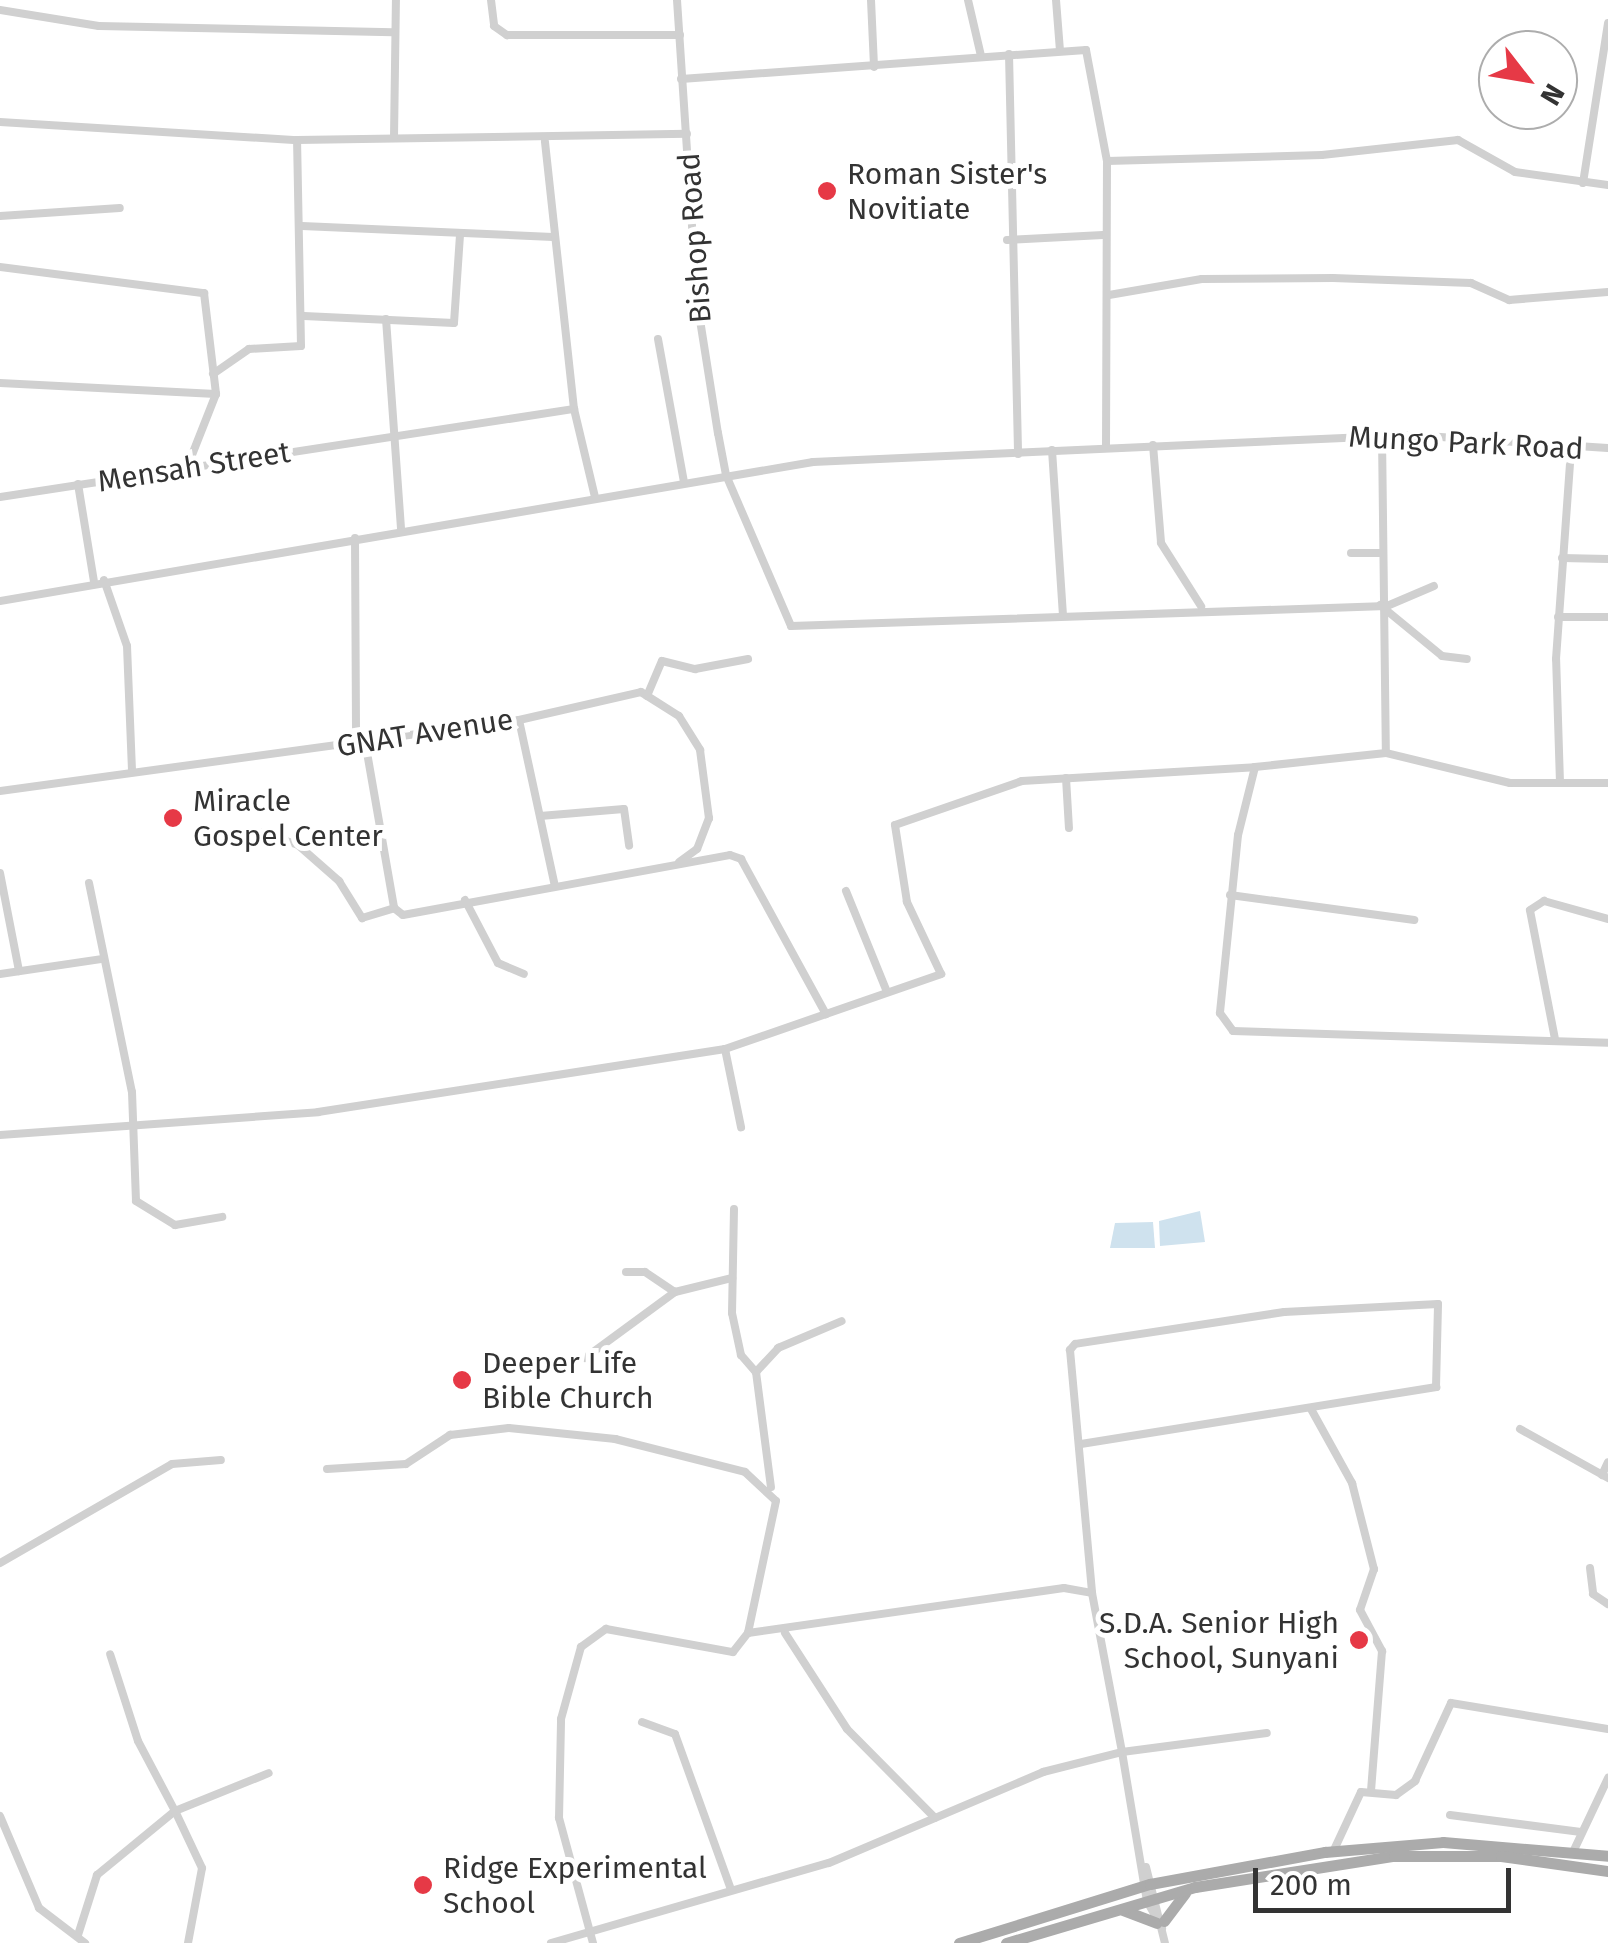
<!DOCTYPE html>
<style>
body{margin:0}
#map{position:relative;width:1608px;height:1943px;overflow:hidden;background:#fff;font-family:"Fira Sans",sans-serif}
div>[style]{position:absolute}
.water>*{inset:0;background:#cfe2ee}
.minor>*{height:8px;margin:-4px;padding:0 4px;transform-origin:4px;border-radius:4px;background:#d0d0d0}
.primary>*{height:11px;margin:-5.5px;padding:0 5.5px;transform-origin:5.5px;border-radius:5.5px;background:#ababab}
.dots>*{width:28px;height:28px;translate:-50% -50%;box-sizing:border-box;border:5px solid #fff;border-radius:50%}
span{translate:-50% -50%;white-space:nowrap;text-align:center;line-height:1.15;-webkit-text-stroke:10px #fff;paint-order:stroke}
.poi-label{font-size:30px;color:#333}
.left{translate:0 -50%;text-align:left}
.right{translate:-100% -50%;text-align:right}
.street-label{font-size:30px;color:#333}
.north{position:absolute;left:1478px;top:30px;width:100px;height:100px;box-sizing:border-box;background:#fff;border:2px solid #adadad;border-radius:50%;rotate:121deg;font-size:28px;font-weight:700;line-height:40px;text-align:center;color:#333}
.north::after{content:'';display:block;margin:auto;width:35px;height:45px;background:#e63946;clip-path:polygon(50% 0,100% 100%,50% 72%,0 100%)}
.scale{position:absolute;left:1253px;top:1868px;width:258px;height:45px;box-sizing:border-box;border:5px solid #333;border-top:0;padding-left:12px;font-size:30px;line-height:35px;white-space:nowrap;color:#333;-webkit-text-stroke:8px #fff;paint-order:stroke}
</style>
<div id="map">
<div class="water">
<div style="clip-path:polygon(1200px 1211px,1205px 1242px,1160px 1246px,1159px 1221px)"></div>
<div style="clip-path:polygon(1153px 1222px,1155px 1248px,1110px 1248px,1115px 1223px)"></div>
</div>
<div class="minor">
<div style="left:491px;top:0;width:26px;rotate:83deg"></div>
<div style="left:494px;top:26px;width:16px;rotate:35deg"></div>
<div style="left:507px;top:35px;width:173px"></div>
<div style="left:677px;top:0;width:302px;rotate:86.2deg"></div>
<div style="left:697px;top:301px;width:134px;rotate:81deg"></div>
<div style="left:718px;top:433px;width:43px;rotate:79.2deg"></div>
<div style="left:726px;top:475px;width:164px;rotate:66.7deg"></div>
<div style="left:791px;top:626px;width:596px;rotate:-1.92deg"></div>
<div style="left:1387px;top:606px;width:51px;rotate:-23.1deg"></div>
<div style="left:871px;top:0;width:67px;rotate:87.4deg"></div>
<div style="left:968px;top:0;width:57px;rotate:76.9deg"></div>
<div style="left:1056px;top:0;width:51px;rotate:85.5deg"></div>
<div style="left:0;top:10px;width:100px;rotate:9.2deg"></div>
<div style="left:99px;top:26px;width:294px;rotate:1.2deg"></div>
<div style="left:1009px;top:54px;width:400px;rotate:88.7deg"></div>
<div style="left:681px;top:79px;width:406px;rotate:-4.1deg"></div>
<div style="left:1086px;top:50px;width:113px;rotate:79.3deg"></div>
<div style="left:1107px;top:161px;width:215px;rotate:-1.6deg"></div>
<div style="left:1322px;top:155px;width:137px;rotate:-6.3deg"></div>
<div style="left:1458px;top:140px;width:65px;rotate:29.3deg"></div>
<div style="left:1515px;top:172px;width:94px;rotate:8deg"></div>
<div style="left:0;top:122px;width:298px;rotate:3.5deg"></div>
<div style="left:297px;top:140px;width:390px;rotate:-0.9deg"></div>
<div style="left:394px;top:138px;width:138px;rotate:-89.2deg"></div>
<div style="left:1583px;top:183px;width:162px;rotate:-81.1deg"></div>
<div style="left:0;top:216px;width:120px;rotate:-3.8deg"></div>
<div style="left:302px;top:226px;width:251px;rotate:2.5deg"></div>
<div style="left:1007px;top:240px;width:96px;rotate:-3deg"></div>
<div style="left:0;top:267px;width:206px;rotate:7.3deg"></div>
<div style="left:204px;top:293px;width:102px;rotate:83.2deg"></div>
<div style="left:216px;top:394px;width:82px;rotate:111.5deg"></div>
<div style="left:1109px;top:295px;width:94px;rotate:-9.8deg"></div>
<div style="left:1202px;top:279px;width:131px;rotate:-0.4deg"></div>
<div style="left:1333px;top:278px;width:138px;rotate:2.1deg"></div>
<div style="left:1471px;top:283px;width:42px;rotate:24.1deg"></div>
<div style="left:1509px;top:300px;width:99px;rotate:-4.6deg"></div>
<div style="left:304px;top:316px;width:150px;rotate:2.7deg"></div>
<div style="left:454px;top:323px;width:87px;rotate:-86.1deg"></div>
<div style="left:386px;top:319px;width:211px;rotate:85.9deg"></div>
<div style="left:658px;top:339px;width:145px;rotate:79.7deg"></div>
<div style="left:213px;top:374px;width:44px;rotate:-34.8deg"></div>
<div style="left:249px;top:349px;width:52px;rotate:-3.3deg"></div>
<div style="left:301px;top:346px;width:206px;rotate:-91.1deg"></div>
<div style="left:0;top:383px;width:216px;rotate:2.9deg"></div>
<div style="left:574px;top:409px;width:90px;rotate:76.6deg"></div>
<div style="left:1382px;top:436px;width:317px;rotate:89.3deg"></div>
<div style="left:1153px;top:445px;width:98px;rotate:85.3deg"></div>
<div style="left:1161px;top:543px;width:75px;rotate:57.6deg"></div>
<div style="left:1106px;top:447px;width:286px;rotate:-89.8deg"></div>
<div style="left:1052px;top:450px;width:165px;rotate:86.2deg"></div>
<div style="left:78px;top:484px;width:99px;rotate:80.7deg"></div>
<div style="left:0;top:497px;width:581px;rotate:-8.72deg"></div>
<div style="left:574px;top:409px;width:269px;rotate:-96.2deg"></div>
<div style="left:355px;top:538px;width:206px;rotate:89.7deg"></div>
<div style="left:1351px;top:553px;width:30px"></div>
<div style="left:1562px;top:558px;width:46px;rotate:1.2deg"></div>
<div style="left:104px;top:580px;width:70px;rotate:70.8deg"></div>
<div style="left:127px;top:646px;width:126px;rotate:87.7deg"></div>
<div style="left:0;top:601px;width:825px;rotate:-9.7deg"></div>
<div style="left:813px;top:462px;width:599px;rotate:-2.59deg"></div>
<div style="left:1411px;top:435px;width:197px;rotate:3.8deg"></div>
<div style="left:1380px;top:605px;width:80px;rotate:39.4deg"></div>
<div style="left:1442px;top:656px;width:25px;rotate:7deg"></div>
<div style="left:1558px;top:617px;width:50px"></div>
<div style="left:647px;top:696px;width:38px;rotate:-67deg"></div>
<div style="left:662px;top:661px;width:34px;rotate:14deg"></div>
<div style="left:695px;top:669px;width:54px;rotate:-10.7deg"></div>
<div style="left:519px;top:720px;width:170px;rotate:77.8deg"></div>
<div style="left:365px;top:741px;width:169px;rotate:80.1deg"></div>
<div style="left:1066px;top:778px;width:50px;rotate:86.6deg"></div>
<div style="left:1560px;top:783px;width:124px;rotate:-91.8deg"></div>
<div style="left:1556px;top:659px;width:208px;rotate:-85.9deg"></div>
<div style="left:1608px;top:783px;width:98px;rotate:180deg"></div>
<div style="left:1510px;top:783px;width:128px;rotate:-166.4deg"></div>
<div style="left:1386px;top:753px;width:132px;rotate:173.9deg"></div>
<div style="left:1255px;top:767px;width:70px;rotate:104deg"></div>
<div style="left:1238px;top:835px;width:179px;rotate:95.8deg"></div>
<div style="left:1220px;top:1013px;width:22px;rotate:54deg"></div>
<div style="left:1233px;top:1031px;width:375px;rotate:1.8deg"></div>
<div style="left:0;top:791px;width:524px;rotate:-7.79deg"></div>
<div style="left:519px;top:720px;width:125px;rotate:-12.9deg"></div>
<div style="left:641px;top:692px;width:45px;rotate:32.3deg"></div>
<div style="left:679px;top:716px;width:40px;rotate:58deg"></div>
<div style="left:700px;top:750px;width:69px;rotate:82.5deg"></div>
<div style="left:709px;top:818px;width:33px;rotate:111deg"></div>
<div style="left:697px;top:849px;width:22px;rotate:144deg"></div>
<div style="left:540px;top:816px;width:84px;rotate:-4.8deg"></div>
<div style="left:624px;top:809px;width:37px;rotate:82deg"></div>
<div style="left:254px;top:830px;width:46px;rotate:18.8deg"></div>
<div style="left:298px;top:845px;width:55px;rotate:41.3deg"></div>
<div style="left:339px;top:881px;width:44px;rotate:58.1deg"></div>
<div style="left:362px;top:918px;width:34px;rotate:-17deg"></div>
<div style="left:0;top:873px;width:100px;rotate:79deg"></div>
<div style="left:89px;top:883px;width:213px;rotate:78.4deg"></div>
<div style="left:132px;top:1092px;width:109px;rotate:87.9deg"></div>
<div style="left:136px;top:1201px;width:46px;rotate:31.6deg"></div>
<div style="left:175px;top:1225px;width:48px;rotate:-9.7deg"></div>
<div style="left:846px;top:891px;width:109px;rotate:67.9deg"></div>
<div style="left:1230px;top:895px;width:186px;rotate:7.7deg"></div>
<div style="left:465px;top:900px;width:71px;rotate:62.4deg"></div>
<div style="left:498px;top:963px;width:28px;rotate:23deg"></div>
<div style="left:394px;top:908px;width:11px;rotate:38deg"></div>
<div style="left:403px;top:915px;width:332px;rotate:-10.4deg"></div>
<div style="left:730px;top:855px;width:12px;rotate:20deg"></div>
<div style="left:741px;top:859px;width:177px;rotate:61.3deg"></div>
<div style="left:0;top:974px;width:102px;rotate:-8.4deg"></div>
<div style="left:1555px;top:1039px;width:131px;rotate:-101deg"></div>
<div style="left:1530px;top:910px;width:17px;rotate:-33deg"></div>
<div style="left:1544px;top:901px;width:66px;rotate:15.7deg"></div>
<div style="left:725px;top:1049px;width:80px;rotate:78.4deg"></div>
<div style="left:0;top:1135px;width:319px;rotate:-4.1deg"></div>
<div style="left:318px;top:1112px;width:412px;rotate:-8.8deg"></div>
<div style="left:725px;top:1049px;width:229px;rotate:-19.1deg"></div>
<div style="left:941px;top:974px;width:80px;rotate:-115.3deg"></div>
<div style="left:907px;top:902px;width:78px;rotate:-98.9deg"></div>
<div style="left:895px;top:825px;width:134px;rotate:-19.1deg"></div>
<div style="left:1022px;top:781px;width:233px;rotate:-3.4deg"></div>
<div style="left:734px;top:1209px;width:104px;rotate:91.1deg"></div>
<div style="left:732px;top:1313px;width:43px;rotate:77.9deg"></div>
<div style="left:741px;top:1355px;width:23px;rotate:49deg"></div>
<div style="left:756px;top:1372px;width:116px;rotate:82.6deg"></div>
<div style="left:626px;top:1272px;width:19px"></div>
<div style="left:645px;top:1272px;width:36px;rotate:34deg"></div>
<div style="left:675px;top:1292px;width:59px;rotate:-13.8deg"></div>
<div style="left:585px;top:1358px;width:112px;rotate:-36.3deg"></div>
<div style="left:756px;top:1372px;width:33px;rotate:-47deg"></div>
<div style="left:778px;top:1348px;width:69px;rotate:-22.9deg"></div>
<div style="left:1311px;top:1409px;width:85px;rotate:61deg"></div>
<div style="left:1352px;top:1483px;width:89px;rotate:75.7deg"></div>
<div style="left:1374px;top:1569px;width:43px;rotate:108.9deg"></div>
<div style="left:1360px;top:1610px;width:47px;rotate:61.8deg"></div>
<div style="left:1382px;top:1651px;width:140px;rotate:94.5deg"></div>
<div style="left:1520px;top:1429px;width:101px;rotate:29.1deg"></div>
<div style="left:1081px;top:1444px;width:360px;rotate:-9.1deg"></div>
<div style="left:1436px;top:1387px;width:83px;rotate:-88.6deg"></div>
<div style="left:1438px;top:1304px;width:154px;rotate:177deg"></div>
<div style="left:1284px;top:1312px;width:211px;rotate:171.3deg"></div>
<div style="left:1075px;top:1344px;width:8px;rotate:130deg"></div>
<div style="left:1070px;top:1350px;width:244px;rotate:84.8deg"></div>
<div style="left:327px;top:1469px;width:79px;rotate:-3.6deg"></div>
<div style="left:406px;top:1464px;width:53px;rotate:-33.4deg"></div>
<div style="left:450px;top:1435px;width:59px;rotate:-6.8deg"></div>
<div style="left:509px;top:1428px;width:107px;rotate:5.9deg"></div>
<div style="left:615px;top:1439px;width:134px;rotate:14.2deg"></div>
<div style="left:745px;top:1472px;width:42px;rotate:43.1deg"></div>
<div style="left:776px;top:1501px;width:135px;rotate:102deg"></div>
<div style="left:1602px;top:1475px;width:14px;rotate:-65deg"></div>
<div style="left:0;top:1563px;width:198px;rotate:-29.9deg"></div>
<div style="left:172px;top:1464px;width:49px;rotate:-4.7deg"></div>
<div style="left:1590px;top:1568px;width:26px;rotate:83deg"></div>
<div style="left:1593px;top:1594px;width:18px;rotate:34deg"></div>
<div style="left:785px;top:1633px;width:114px;rotate:57.1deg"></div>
<div style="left:847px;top:1729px;width:125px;rotate:45.3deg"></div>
<div style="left:642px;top:1722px;width:35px;rotate:20deg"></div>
<div style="left:675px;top:1734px;width:163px;rotate:70.2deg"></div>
<div style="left:1450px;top:1815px;width:132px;rotate:7.4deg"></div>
<div style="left:0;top:1816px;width:100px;rotate:67deg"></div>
<div style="left:39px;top:1908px;width:58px;rotate:37.3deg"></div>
<div style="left:1574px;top:1850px;width:80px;rotate:-64.7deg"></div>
<div style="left:1333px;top:1852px;width:66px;rotate:-65deg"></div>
<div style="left:1361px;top:1792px;width:35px;rotate:5deg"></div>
<div style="left:1396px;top:1795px;width:24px;rotate:-36deg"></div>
<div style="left:1415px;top:1781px;width:86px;rotate:-65.2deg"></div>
<div style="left:1451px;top:1703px;width:159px;rotate:9.4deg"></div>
<div style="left:1146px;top:1867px;width:78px;rotate:76deg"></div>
<div style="left:78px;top:1935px;width:63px;rotate:-72.4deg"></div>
<div style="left:97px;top:1875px;width:101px;rotate:-39.4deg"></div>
<div style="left:175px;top:1811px;width:79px;rotate:-117.9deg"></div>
<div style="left:138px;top:1741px;width:91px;rotate:-107.8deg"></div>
<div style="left:188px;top:1943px;width:76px;rotate:-79.4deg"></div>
<div style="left:202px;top:1868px;width:63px;rotate:-115.3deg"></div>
<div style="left:175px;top:1811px;width:101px;rotate:-22deg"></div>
<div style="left:551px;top:1943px;width:289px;rotate:-16.1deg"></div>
<div style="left:829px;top:1863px;width:233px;rotate:-23deg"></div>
<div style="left:1043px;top:1772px;width:81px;rotate:-14.2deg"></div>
<div style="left:1122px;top:1752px;width:151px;rotate:80.5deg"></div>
<div style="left:1147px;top:1901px;width:31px;rotate:61deg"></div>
<div style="left:593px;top:1943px;width:130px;rotate:-105.2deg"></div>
<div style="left:559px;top:1818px;width:99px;rotate:-88.8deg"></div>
<div style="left:561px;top:1719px;width:75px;rotate:-74.5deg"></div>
<div style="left:581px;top:1647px;width:31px;rotate:-36deg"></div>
<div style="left:606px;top:1629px;width:129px;rotate:10.3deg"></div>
<div style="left:733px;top:1652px;width:24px;rotate:-52deg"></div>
<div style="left:748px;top:1633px;width:319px;rotate:-8.1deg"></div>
<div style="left:1064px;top:1588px;width:28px;rotate:10deg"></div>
<div style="left:1092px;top:1593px;width:162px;rotate:79.3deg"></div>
<div style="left:1122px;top:1752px;width:146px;rotate:-7.5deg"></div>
</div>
<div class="primary">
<div style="left:1123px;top:1910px;width:36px;rotate:21deg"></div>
<div style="left:1164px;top:1921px;width:35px;rotate:-53deg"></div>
<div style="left:959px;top:1943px;width:200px;rotate:-17.2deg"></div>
<div style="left:1150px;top:1884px;width:178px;rotate:-10.4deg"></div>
<div style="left:1325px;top:1852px;width:118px;rotate:-4.8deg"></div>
<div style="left:1443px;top:1842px;width:166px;rotate:4.8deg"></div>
<div style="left:1006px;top:1943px;width:197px;rotate:-16.5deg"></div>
<div style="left:1195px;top:1887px;width:201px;rotate:-8.9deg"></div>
<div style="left:1394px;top:1856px;width:107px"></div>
<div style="left:1501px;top:1856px;width:108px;rotate:8deg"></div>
</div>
<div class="dots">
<div style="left:827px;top:191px;background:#e63946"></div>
<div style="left:173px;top:818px;background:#e63946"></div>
<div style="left:462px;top:1380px;background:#e63946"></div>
<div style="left:1359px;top:1640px;background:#e63946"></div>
<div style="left:423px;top:1885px;background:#e63946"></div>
</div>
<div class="poi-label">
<span class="left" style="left:847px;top:191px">Roman Sister's<br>Novitiate</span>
<span class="left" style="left:193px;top:818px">Miracle<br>Gospel Center</span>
<span class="left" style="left:482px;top:1380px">Deeper Life<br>Bible Church</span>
<span class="right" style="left:1339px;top:1640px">S.D.A. Senior High<br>School, Sunyani</span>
<span class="left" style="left:443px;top:1885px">Ridge Experimental<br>School</span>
</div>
<div class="street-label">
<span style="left:695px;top:238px;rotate:-94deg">Bishop Road</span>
<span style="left:1466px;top:443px;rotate:3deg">Mungo Park Road</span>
<span style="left:194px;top:467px;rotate:-9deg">Mensah Street</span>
<span style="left:425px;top:733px;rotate:-9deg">GNAT Avenue</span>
</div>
<div class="north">N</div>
<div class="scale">200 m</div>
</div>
